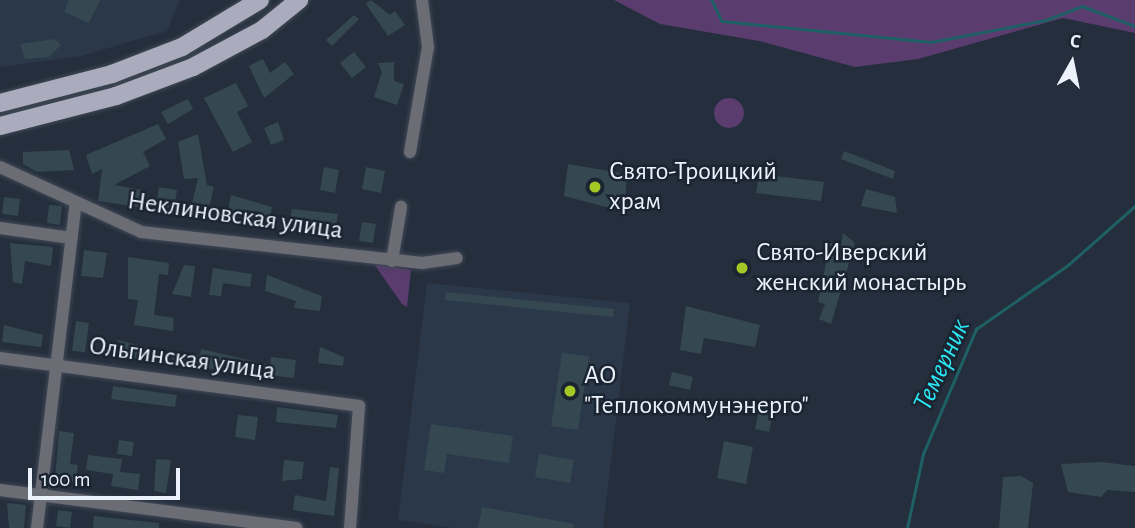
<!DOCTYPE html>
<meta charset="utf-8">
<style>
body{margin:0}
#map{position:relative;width:1135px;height:528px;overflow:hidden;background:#242e3c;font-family:"Alegreya Sans",sans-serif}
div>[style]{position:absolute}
.built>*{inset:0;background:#2a384a}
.green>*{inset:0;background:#5a3c6f}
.round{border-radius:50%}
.stream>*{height:2.5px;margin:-1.25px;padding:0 1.25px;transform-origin:1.25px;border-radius:1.25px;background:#1f6065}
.building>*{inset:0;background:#354851}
.roads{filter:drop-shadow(0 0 2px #404957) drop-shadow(0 0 2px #404957)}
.minor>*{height:12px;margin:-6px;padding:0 6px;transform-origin:6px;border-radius:6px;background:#6c6c75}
.primary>*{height:18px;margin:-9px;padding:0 9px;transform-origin:9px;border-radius:9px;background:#aaabbc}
.dots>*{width:19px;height:19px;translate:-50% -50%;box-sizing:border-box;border:4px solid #1b2431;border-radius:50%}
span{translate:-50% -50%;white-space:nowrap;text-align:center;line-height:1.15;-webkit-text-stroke:5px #1b2431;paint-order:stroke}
.poi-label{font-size:26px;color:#ecf2fb}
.left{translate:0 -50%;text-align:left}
.street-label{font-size:26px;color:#ecf2fb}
.water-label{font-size:28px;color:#2be6f3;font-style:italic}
.north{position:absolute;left:1037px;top:28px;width:70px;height:70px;-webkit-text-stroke:5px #1b2431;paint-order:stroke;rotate:9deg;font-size:19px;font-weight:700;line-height:28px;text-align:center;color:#ecf2fb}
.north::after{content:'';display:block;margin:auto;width:24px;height:32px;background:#ecf2fb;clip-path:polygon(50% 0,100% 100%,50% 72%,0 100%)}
.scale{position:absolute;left:28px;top:468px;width:152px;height:32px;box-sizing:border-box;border:4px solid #ecf2fb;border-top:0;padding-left:9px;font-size:21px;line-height:24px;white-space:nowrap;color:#ecf2fb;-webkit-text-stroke:5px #1b2431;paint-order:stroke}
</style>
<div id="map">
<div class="built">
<div style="clip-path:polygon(0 0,180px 0,167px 31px,81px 56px,0 67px)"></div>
<div style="clip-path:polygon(427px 283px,630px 303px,603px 528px,453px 528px,398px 520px)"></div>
</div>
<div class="green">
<div style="clip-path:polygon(614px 0,1135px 0,1135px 33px,1063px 18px,918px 59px,855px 67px,759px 41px,660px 24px)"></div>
<div class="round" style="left:714px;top:98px;width:30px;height:30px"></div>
<div style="clip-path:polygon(374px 264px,411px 270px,407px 307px,402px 304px)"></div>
</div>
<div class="stream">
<div style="left:712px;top:0;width:23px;rotate:65deg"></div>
<div style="left:722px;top:21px;width:210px;rotate:5.7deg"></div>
<div style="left:931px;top:42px;width:117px;rotate:-10.8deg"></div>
<div style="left:1046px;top:20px;width:39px;rotate:-21deg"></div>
<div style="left:1082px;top:6px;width:57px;rotate:20.7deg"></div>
<div style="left:907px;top:528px;width:76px;rotate:-77.8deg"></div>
<div style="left:923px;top:454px;width:136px;rotate:-67deg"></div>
<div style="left:976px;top:329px;width:112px;rotate:-34.8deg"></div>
<div style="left:1068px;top:265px;width:89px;rotate:-41.4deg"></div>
</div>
<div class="building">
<div style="clip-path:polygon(69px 0,100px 0,89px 23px,64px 12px)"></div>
<div style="clip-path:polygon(371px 0,390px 15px,395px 11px,405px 25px,388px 36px,366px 4px)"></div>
<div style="clip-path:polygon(354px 15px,359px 19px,332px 46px,326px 40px)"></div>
<div style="clip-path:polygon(55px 39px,61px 45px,49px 57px,25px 59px,20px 44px)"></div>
<div style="clip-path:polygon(354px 52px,366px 67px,352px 78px,340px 63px)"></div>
<div style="clip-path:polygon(263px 59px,270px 73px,285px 62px,294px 74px,264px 98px,249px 66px)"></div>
<div style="clip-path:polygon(394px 62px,394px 81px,404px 84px,397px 105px,374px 97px,382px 72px,378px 63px)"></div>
<div style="clip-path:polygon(236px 83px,248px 106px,237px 112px,252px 142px,233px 152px,204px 98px)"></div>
<div style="clip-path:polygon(188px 99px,193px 109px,168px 124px,161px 112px)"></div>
<div style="clip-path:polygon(278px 122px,284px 140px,271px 145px,264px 128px)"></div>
<div style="clip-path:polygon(158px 124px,166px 139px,143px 152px,150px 166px,114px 185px,142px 190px,139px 207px,98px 201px,102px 169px,92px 174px,86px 155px)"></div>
<div style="clip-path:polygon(198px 134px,207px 185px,214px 187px,209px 207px,192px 203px,198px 178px,184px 179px,178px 142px)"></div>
<div style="clip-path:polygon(69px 150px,74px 170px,37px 172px,23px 164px,23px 152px)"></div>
<div style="clip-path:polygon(844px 151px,895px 171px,893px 179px,841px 159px)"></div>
<div style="clip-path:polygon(568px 164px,627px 174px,625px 202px,606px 207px,564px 196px)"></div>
<div style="clip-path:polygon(324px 167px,339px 170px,335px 193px,320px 190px)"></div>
<div style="clip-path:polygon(366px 167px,385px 171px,381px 193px,362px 189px)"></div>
<div style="clip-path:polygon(759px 174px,824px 182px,821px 201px,756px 193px)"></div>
<div style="clip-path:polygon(159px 187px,177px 190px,174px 209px,156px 206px)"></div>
<div style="clip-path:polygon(866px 189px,895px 197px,897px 213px,861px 206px)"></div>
<div style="clip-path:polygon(231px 195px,272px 207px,269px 225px,228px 211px)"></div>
<div style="clip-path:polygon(4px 197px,20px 199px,18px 216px,2px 214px)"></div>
<div style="clip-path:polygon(49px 205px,62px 206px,60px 225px,47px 223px)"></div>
<div style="clip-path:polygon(292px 209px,338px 214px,334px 235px,288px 230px)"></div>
<div style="clip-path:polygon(362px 222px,376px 224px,373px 243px,359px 241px)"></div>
<div style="clip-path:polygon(843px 233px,855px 243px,831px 324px,819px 319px,825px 304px,818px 302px,830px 243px,841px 245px)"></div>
<div style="clip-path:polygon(10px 243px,53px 247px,51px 266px,25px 261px,22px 284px,13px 282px)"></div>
<div style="clip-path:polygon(84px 250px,107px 253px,103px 278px,81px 276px)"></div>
<div style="clip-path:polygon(128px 257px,169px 263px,168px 275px,159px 274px,154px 315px,174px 318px,173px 331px,134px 325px,138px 300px,128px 299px)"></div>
<div style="clip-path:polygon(184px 265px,195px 266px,191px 297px,172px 294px)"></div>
<div style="clip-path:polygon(213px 268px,252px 274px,250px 287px,223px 283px,221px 296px,209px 295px)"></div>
<div style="clip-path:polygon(267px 275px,322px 296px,320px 311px,294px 308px,296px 301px,265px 291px)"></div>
<div style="clip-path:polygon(446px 292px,614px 309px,613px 317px,445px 300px)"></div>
<div style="clip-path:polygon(686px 306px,760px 325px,755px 347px,704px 338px,701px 354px,680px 350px)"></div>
<div style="clip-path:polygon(76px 321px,89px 323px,85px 352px,72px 351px)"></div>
<div style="clip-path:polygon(4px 325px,43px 335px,41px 347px,2px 342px)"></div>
<div style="clip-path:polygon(118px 340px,157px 350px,156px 360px,116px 356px)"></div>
<div style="clip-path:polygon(320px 347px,344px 357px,343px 366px,318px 363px)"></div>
<div style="clip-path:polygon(201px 349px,270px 365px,271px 357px,296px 360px,294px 378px,172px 364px,173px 352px,200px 355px)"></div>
<div style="clip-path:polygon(562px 353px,589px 356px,578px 430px,551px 426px)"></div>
<div style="clip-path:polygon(672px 372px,693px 377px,690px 390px,669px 385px)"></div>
<div style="clip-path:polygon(113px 386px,177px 395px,175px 407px,111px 399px)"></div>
<div style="clip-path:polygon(760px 405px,774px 408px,769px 432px,755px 429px)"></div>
<div style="clip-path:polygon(277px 407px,338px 415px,336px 428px,276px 422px)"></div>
<div style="clip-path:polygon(238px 415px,258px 417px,255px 440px,235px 437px)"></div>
<div style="clip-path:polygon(431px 424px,513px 436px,509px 463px,447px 454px,444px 473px,424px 470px)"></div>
<div style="clip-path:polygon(59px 431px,74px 433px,70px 464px,78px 465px,76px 482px,55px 479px)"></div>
<div style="clip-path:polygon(119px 440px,134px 442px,132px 456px,117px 454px)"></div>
<div style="clip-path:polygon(724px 441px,753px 447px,746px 484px,717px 478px)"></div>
<div style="clip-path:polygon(539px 454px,574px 460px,570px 483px,535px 477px)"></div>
<div style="clip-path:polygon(88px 455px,122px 459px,120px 472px,140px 474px,138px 490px,111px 486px,113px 474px,86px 470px)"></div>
<div style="clip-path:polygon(156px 459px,171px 460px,166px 493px,154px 491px)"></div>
<div style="clip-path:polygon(284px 460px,304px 462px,302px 479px,282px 481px)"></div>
<div style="clip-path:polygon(1101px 462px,1135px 466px,1135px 492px,1107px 490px,1101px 497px,1068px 492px,1061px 464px)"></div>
<div style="clip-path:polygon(330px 467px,339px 468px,334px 516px,293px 510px,295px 495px,326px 501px)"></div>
<div style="clip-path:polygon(1021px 476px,1033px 483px,1028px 528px,999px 528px,1003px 477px)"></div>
<div style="clip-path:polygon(7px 503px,26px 505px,24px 528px,9px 528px)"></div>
<div style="clip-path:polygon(482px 507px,574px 524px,574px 528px,478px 528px)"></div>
<div style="clip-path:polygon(58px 510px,72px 512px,70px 528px,56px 526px)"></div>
<div style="clip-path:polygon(94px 516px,159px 523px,159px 528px,93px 528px)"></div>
</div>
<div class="roads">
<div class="minor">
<div style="left:410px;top:152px;width:107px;rotate:-80.3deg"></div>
<div style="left:428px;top:47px;width:47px;rotate:-97.3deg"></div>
<div style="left:0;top:167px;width:155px;rotate:24.7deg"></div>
<div style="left:141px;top:232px;width:283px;rotate:6.3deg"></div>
<div style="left:422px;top:263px;width:35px;rotate:-8deg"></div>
<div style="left:0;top:228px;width:72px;rotate:8deg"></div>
<div style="left:392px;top:261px;width:55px;rotate:-80.5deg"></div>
<div style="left:0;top:358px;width:362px;rotate:7.6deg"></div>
<div style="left:359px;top:406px;width:122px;rotate:94.2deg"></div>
<div style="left:0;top:490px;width:299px;rotate:7.3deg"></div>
<div style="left:37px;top:528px;width:323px;rotate:-83.2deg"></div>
</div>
<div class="primary">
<div style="left:0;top:103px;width:116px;rotate:-14.5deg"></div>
<div style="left:112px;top:74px;width:75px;rotate:-21.1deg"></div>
<div style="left:182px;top:47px;width:91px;rotate:-31.1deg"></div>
<div style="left:0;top:126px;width:120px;rotate:-14.5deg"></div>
<div style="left:116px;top:96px;width:82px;rotate:-20.6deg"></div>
<div style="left:193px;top:67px;width:78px;rotate:-28.2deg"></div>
<div style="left:262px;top:30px;width:48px;rotate:-39deg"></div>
</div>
</div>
<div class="dots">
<div style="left:595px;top:187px;background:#a4c825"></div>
<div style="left:742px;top:268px;background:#a4c825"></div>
<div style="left:570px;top:391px;background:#a4c825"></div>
</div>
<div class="poi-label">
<span class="left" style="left:609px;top:187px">Свято-Троицкий<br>храм</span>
<span class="left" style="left:756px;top:268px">Свято-Иверский<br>женский монастырь</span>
<span class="left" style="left:584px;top:391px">АО<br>"Теплокоммунэнерго"</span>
</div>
<div class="street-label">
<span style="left:235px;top:216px;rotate:8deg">Неклиновская улица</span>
<span style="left:182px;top:359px;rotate:8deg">Ольгинская улица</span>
</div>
<div class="water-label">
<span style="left:942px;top:365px;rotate:-65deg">Темерник</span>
</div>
<div class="north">С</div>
<div class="scale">100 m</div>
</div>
